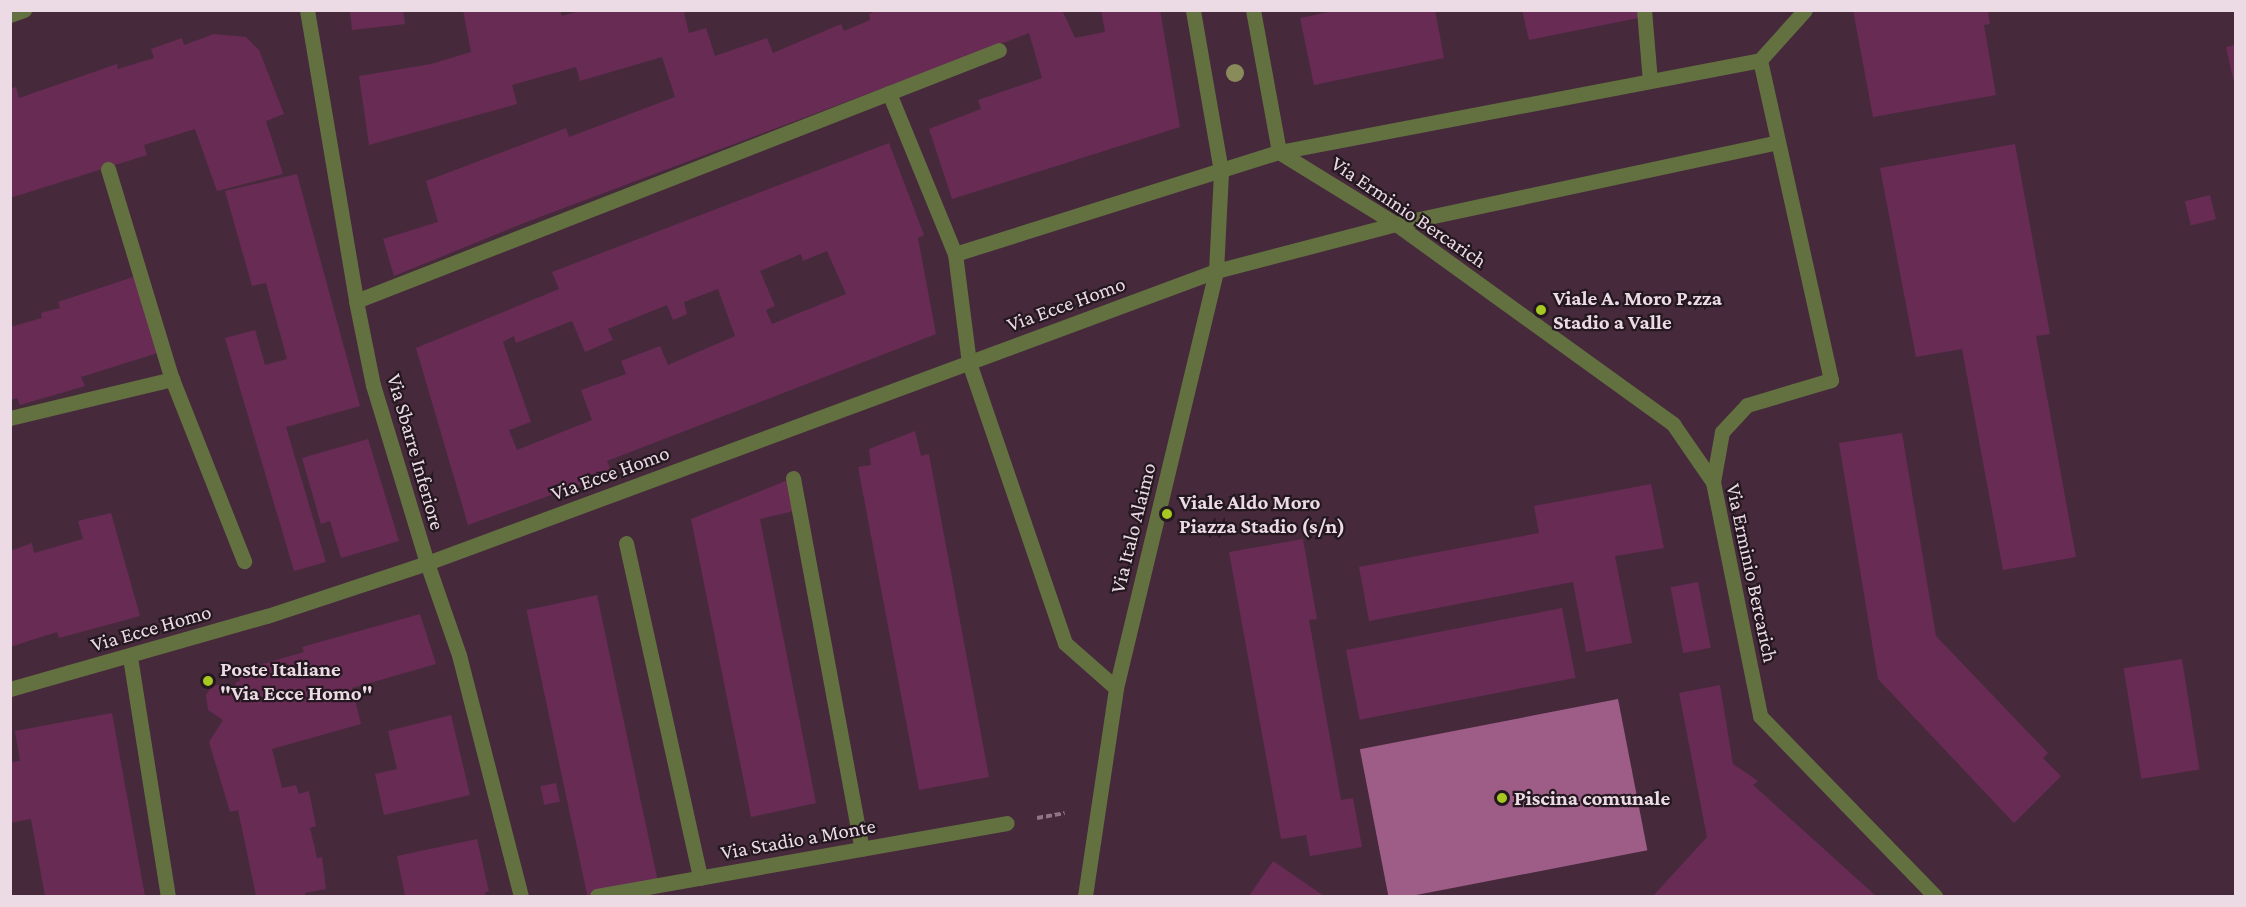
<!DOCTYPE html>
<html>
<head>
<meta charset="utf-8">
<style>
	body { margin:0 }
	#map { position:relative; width:2246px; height:907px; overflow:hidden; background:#462a3c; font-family:"Crimson Pro",serif }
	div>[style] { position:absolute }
	.water>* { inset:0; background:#9e5d87; transform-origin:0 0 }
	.building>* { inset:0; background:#682b54; transform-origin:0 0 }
	.path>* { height:4px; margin-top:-2px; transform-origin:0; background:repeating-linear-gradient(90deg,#8e7685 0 6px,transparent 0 9px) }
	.minor>* { height:15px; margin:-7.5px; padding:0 7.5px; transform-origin:7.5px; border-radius:7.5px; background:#637140 }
	.trees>* { width:18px; height:18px; margin:-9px; border-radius:50%; background:#898b5b }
	.dots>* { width:16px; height:16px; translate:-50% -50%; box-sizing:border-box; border:3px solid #241820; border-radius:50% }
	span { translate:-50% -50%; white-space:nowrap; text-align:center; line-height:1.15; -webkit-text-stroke:4.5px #241820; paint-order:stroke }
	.street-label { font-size:21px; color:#ecdae4 }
	.poi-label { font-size:21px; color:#ecdae4; font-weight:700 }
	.left { translate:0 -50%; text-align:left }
	.frame { position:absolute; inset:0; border:12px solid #ecdae4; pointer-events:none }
</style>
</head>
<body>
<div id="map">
	<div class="water">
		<div style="left:1618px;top:699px;width:154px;height:263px;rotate:79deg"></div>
	</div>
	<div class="building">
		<div style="clip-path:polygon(350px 10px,403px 10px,405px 24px,352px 30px)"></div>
		<div style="clip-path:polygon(463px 10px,560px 10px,562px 16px,583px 10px,689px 10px,684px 13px,689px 33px,706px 28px,715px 56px,767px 38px,773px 53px,841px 24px,844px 31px,870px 20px,869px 14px,878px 10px,1062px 10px,1075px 38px,1105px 32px,1101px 10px,1160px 10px,1180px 127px,952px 199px,929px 129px,981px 109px,978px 100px,1042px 78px,1029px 33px,524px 223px,394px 276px,383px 239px,438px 222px,426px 181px,566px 128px,569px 137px,675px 97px,662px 57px,580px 81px,576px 67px,512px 85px,517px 104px,369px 145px,359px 76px,431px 64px,471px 52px)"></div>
		<div style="clip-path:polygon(1338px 10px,1435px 10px,1444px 58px,1314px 85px,1300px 18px)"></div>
		<div style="clip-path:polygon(1522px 10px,1637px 10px,1638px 18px,1529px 40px)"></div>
		<div style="clip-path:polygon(1853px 10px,1988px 10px,1990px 24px,1984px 25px,1996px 95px,1873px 117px)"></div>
		<div style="clip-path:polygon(214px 34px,246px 37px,259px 50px,284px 114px,266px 121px,283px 174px,217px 191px,195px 129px,144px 145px,147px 155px,10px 198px,10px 89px,16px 87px,19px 98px,117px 64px,118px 69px,154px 58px,151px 49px,182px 38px,184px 45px)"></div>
		<div style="clip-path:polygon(2236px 45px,2236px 86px,2235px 87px,2226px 47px)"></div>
		<div style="clip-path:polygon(evenodd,889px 143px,924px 235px,918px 238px,936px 334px,607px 461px,612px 473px,468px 525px,416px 348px,559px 289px,552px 272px,889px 143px,827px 251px,846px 294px,772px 324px,766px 310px,775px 306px,760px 271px,801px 254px,803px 261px,827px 251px,889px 143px,718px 289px,735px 336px,668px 365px,660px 346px,621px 361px,626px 374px,581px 390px,592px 420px,517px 450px,509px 430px,531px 422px,503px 342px,514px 336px,516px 343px,572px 321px,585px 352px,613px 340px,608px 329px,667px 305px,673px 320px,687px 314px,684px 302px,718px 289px)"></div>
		<div style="clip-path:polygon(2015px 144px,2050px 334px,2036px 336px,2076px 557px,2003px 570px,1962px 349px,1916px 357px,1880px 168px)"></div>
		<div style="clip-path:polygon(297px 174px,360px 406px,286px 427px,326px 562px,294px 571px,225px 338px,255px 330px,265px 365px,287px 359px,266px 283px,252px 286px,225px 191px)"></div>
		<div style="left:2210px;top:195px;width:25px;height:26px;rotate:76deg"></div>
		<div style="clip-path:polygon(136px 276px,161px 352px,81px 377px,85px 386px,20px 405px,17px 398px,10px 400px,10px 327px,42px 318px,41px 313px,60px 308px,58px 302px)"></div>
		<div style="clip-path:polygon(915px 431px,921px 456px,929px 454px,989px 777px,919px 790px,858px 467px,871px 465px,869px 449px)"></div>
		<div style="clip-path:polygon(1902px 433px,1936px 636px,2048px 753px,2043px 758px,2061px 776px,2014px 823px,1878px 679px,1839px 443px)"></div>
		<div style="clip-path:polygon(368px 439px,399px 541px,341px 558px,330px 521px,321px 524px,302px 458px)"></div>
		<div style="clip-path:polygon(788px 480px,794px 511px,760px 519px,816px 803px,751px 817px,691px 519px)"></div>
		<div style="clip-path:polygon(1651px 484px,1664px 548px,1615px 556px,1632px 643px,1586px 652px,1573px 582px,1369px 621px,1359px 567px,1539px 533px,1534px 506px)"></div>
		<div style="clip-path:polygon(111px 513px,140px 616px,59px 638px,57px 632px,10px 647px,10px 551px,32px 543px,34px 553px,83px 539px,78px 521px)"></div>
		<div style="clip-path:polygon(1303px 539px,1317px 619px,1309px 620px,1341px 800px,1353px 798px,1362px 847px,1310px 856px,1306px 835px,1281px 839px,1229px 552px)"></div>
		<div style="left:1698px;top:582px;width:67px;height:28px;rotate:79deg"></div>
		<div style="left:597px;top:595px;width:292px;height:72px;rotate:78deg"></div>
		<div style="left:1562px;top:608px;width:71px;height:220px;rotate:79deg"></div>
		<div style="clip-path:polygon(420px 614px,436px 664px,352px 688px,361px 724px,272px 749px,282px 788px,296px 785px,299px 794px,309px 791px,316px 826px,310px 828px,317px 858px,322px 857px,326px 889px,305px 893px,306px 896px,256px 896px,238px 810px,230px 812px,209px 742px,223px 720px,208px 710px,206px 695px,212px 686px,217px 685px,235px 686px,236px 682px,240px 681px,238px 671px,304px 652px,302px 647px)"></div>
		<div style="left:2182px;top:659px;width:112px;height:59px;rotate:81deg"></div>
		<div style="clip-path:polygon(1720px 685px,1733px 764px,1758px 781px,1753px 785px,1876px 896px,1654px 895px,1707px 837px,1679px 693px)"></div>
		<div style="clip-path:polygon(112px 713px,145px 896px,45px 896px,31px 819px,10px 823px,10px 762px,20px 761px,15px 731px)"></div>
		<div style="clip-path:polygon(451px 715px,470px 795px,384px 815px,375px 774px,397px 769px,388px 731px)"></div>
		<div style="left:556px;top:783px;width:19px;height:16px;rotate:78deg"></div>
		<div style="clip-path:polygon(477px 839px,489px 892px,485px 892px,486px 896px,405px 896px,397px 856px)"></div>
		<div style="clip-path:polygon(1273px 861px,1324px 896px,1249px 896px)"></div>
	</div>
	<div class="path">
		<div style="left:1037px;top:818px;width:28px;rotate:-10deg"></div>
	</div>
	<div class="minor">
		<div style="left:307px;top:10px;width:295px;rotate:80.4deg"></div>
		<div style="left:356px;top:301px;width:86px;rotate:78.6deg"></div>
		<div style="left:373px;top:385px;width:186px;rotate:73.1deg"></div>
		<div style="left:427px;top:563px;width:97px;rotate:70.8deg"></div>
		<div style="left:459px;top:655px;width:249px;rotate:75.6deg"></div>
		<div style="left:1253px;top:10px;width:144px;rotate:79.6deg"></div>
		<div style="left:1644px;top:10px;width:71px;rotate:85.2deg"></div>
		<div style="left:10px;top:15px;width:15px;rotate:-20deg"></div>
		<div style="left:1760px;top:60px;width:67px;rotate:-48deg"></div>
		<div style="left:889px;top:93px;width:174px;rotate:67.7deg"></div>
		<div style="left:1279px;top:152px;width:137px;rotate:31.6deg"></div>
		<div style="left:1396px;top:224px;width:342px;rotate:35.8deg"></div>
		<div style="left:1673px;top:424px;width:70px;rotate:55.4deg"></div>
		<div style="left:1713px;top:482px;width:239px;rotate:78.6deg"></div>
		<div style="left:1760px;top:716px;width:251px;rotate:45.8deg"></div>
		<div style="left:108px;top:169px;width:220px;rotate:73.1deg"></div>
		<div style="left:172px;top:379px;width:196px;rotate:68.4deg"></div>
		<div style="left:356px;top:301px;width:690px;rotate:-21.32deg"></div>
		<div style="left:10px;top:418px;width:167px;rotate:-13.5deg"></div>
		<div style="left:793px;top:478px;width:377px;rotate:79.5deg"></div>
		<div style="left:626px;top:543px;width:343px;rotate:77.5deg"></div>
		<div style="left:130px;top:657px;width:242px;rotate:81deg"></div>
		<div style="left:1116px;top:688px;width:68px;rotate:-138.6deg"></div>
		<div style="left:1065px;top:643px;width:296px;rotate:-108.9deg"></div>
		<div style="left:969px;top:363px;width:110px;rotate:-97.3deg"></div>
		<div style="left:955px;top:254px;width:340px;rotate:-17.5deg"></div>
		<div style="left:1279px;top:152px;width:490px;rotate:-10.8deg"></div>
		<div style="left:1760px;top:60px;width:328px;rotate:77.5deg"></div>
		<div style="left:1831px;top:380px;width:88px;rotate:163.4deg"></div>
		<div style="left:1747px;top:405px;width:37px;rotate:133deg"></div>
		<div style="left:1722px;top:432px;width:51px;rotate:100.2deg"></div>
		<div style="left:10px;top:689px;width:267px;rotate:-15.9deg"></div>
		<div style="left:267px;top:616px;width:169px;rotate:-18.3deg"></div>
		<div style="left:427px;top:563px;width:841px;rotate:-20.31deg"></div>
		<div style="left:1216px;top:271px;width:186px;rotate:-14.6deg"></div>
		<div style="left:1396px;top:224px;width:390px;rotate:-12.1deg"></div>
		<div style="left:597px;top:896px;width:416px;rotate:-10.1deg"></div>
		<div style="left:1085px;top:896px;width:210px;rotate:-81.5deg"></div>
		<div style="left:1116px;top:688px;width:429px;rotate:-76.5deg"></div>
		<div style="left:1216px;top:271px;width:100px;rotate:-87.1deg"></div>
		<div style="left:1221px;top:171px;width:163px;rotate:-99.9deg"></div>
	</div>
	<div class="trees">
		<div style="left:1235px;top:73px"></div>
	</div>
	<div class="dots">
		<div style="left:1541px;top:310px;background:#a6c820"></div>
		<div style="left:1167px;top:514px;background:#a6c820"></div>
		<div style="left:208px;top:681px;background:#a6c820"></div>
		<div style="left:1502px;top:798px;background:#a6c820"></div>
	</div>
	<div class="street-label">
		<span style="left:1409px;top:212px;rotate:34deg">Via Erminio Bercarich</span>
		<span style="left:1066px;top:304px;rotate:-20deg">Via Ecce Homo</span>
		<span style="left:416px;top:452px;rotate:74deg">Via Sbarre Inferiore</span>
		<span style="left:610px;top:473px;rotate:-20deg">Via Ecce Homo</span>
		<span style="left:1133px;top:528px;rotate:-76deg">Via Italo Alaimo</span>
		<span style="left:1752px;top:573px;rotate:78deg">Via Erminio Bercarich</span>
		<span style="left:151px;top:628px;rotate:-16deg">Via Ecce Homo</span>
		<span style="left:798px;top:839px;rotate:-10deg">Via Stadio a Monte</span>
	</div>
	<div class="poi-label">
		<span class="left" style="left:1553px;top:310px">Viale A. Moro P.zza<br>Stadio a Valle</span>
		<span class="left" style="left:1179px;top:514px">Viale Aldo Moro<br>Piazza Stadio (s/n)</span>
		<span class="left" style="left:220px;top:681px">Poste Italiane<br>"Via Ecce Homo"</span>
		<span class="left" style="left:1514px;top:798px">Piscina comunale</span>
	</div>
	<div class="frame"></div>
</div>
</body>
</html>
